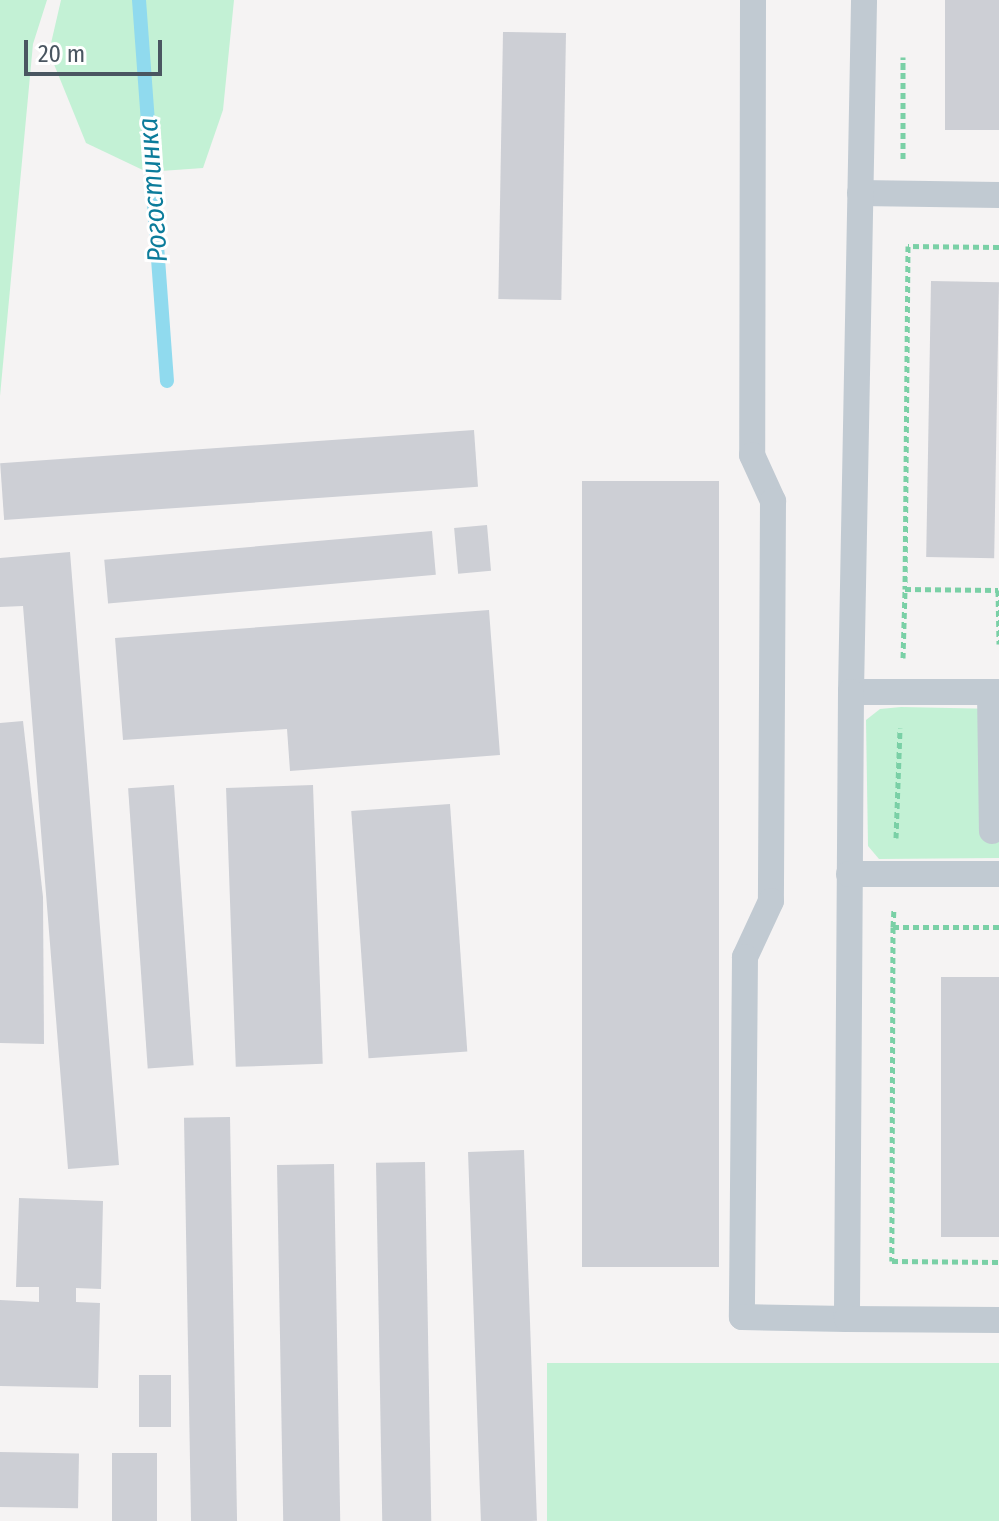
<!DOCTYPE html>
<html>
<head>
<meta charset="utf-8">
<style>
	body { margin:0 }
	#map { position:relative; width:999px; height:1521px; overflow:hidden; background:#f5f3f3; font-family:"Fira Sans Condensed",sans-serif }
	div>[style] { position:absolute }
	.green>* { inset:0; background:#c3f1d5; transform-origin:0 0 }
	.stream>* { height:14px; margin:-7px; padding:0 7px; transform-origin:7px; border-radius:7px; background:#90daee }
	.building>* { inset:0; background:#cdcfd5; transform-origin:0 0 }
	.path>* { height:5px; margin-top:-2.5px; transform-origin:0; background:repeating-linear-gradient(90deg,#7ad0a6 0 6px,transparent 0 10px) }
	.service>* { height:26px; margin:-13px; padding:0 13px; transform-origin:13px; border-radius:13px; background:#c1cad2 }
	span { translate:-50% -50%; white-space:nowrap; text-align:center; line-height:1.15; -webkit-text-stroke:6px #fff; paint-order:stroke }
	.water-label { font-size:28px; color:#0c7c9b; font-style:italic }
	.scale { position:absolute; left:24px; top:40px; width:138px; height:36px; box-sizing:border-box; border:4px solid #4a5661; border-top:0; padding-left:10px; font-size:24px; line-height:28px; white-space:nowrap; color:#4a5661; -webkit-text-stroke:6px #fff; paint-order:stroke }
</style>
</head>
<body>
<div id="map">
	<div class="green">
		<div style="clip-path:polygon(0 0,47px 0,33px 44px,0 396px)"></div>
		<div style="clip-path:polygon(61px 0,234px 0,223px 110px,203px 168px,147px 172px,86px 143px,49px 52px)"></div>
		<div style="clip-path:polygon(901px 707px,999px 709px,999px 858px,879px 859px,868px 846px,866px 720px,880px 709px)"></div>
		<div style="left:547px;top:1363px;width:452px;height:158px"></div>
	</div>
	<div class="stream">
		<div style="left:139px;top:0;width:382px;rotate:85.8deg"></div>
	</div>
	<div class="building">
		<div style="left:945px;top:0;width:54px;height:130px"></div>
		<div style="left:503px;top:32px;width:63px;height:267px;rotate:1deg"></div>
		<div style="left:931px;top:281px;width:68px;height:276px;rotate:1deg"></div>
		<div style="left:474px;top:430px;width:57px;height:475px;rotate:86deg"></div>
		<div style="left:582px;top:481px;width:137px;height:786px"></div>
		<div style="left:487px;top:525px;width:46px;height:33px;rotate:85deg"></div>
		<div style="left:432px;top:531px;width:44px;height:329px;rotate:85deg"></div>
		<div style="clip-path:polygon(70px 552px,119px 1165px,68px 1169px,23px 606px,0 607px,0 558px)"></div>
		<div style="clip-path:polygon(489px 610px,500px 755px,290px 771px,287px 729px,123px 740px,115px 638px)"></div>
		<div style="clip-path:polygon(23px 721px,43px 897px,44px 1044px,0 1043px,0 723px)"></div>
		<div style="left:174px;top:785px;width:281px;height:46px;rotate:86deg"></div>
		<div style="left:313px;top:785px;width:279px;height:87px;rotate:88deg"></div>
		<div style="left:450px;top:804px;width:248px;height:99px;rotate:86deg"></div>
		<div style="left:941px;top:977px;width:58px;height:260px"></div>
		<div style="left:230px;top:1117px;width:404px;height:46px;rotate:89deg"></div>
		<div style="left:524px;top:1150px;width:371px;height:56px;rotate:88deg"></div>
		<div style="left:425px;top:1162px;width:359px;height:49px;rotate:89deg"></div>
		<div style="left:334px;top:1164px;width:357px;height:57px;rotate:89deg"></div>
		<div style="clip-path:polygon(19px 1198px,103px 1201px,101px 1289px,76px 1288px,76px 1302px,100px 1303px,98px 1388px,0 1386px,0 1300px,39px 1302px,39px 1287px,16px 1287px)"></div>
		<div style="left:139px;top:1375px;width:32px;height:52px"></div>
		<div style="left:0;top:1452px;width:79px;height:55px;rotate:1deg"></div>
		<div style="left:112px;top:1453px;width:45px;height:68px"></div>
	</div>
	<div class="path">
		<div style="left:903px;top:159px;width:102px;rotate:-90deg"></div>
		<div style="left:999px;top:247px;width:91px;rotate:-179.4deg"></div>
		<div style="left:908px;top:246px;width:343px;rotate:90.5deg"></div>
		<div style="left:905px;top:589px;width:93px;rotate:0.6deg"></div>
		<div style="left:998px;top:590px;width:54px;rotate:88.9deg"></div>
		<div style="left:903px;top:658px;width:69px;rotate:-88.3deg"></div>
		<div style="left:896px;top:838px;width:110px;rotate:-87.9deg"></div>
		<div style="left:893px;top:927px;width:19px;rotate:-87deg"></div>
		<div style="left:999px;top:927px;width:106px;rotate:180deg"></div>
		<div style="left:893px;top:927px;width:334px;rotate:90.2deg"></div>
		<div style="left:892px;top:1261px;width:107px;rotate:0.5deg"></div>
	</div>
	<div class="service">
		<div style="left:753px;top:0;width:455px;rotate:90.1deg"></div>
		<div style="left:752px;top:455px;width:51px;rotate:65.5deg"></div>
		<div style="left:773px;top:501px;width:400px;rotate:90.3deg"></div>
		<div style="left:771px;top:901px;width:62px;rotate:114.9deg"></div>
		<div style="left:745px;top:957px;width:360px;rotate:90.5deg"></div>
		<div style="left:742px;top:1317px;width:105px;rotate:1.1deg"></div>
		<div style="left:860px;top:193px;width:139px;rotate:0.8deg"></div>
		<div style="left:851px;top:692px;width:692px;rotate:-88.92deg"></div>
		<div style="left:990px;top:692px;width:139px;rotate:89.2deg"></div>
		<div style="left:999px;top:692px;width:148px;rotate:180deg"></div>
		<div style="left:851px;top:692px;width:627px;rotate:90.37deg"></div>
		<div style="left:847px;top:1319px;width:152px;rotate:0.4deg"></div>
		<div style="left:849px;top:874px;width:150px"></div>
	</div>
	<div class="water-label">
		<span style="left:153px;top:190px;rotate:-94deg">Рогостинка</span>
	</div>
	<div class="scale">20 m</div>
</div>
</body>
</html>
